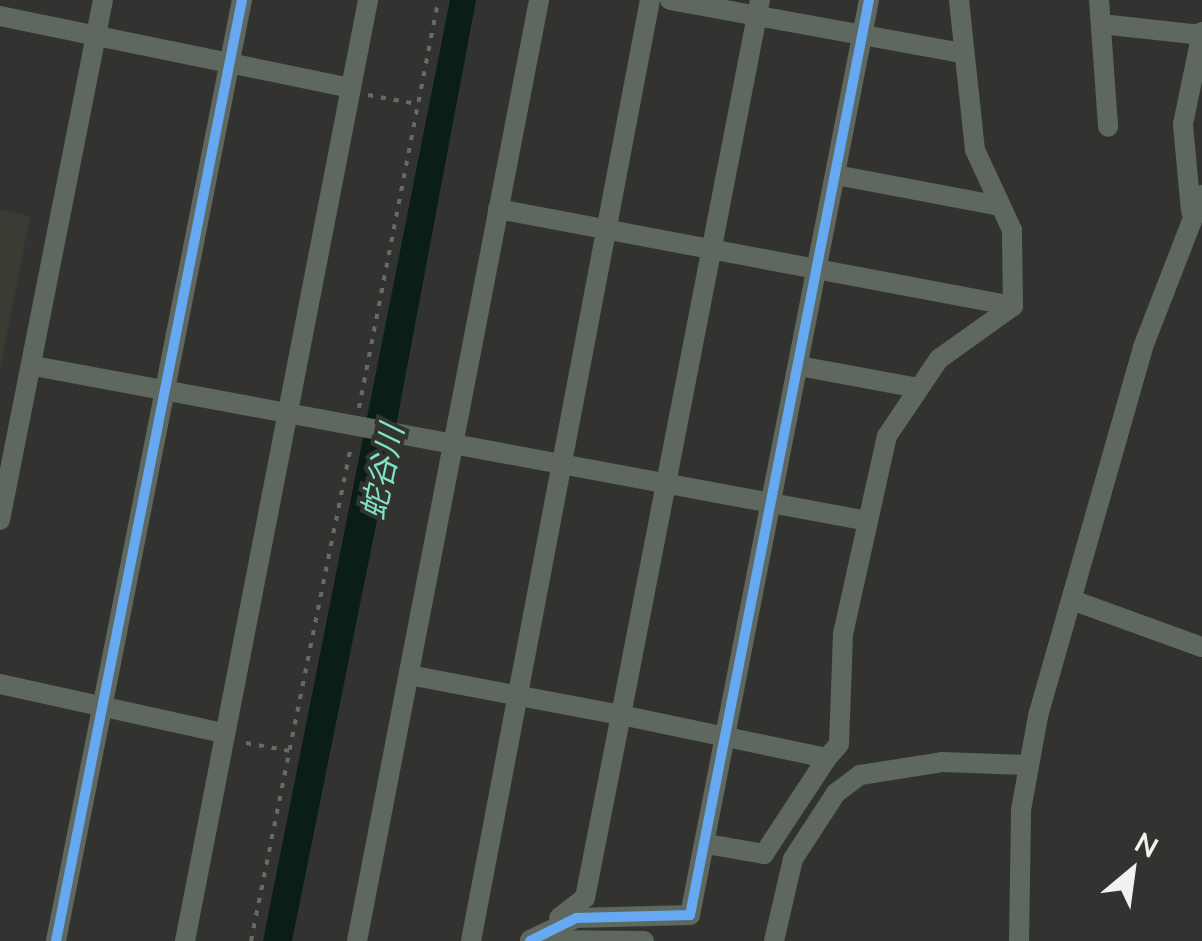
<!DOCTYPE html>
<html>
<head>
<meta charset="utf-8">
<style>
	body { margin:0 }
	#map { position:relative; width:1202px; height:941px; overflow:hidden; background:#323331; font-family:Mulish,"Noto Sans JP",sans-serif }
	div>[style] { position:absolute }
	.built>* { inset:0; background:#3a3b32 }
	.water>* { inset:0; background:#0a1d18 }
	.path>* { height:4px; margin-top:-2px; transform-origin:0; background:repeating-linear-gradient(90deg,#666c65 0 5px,transparent 0 13px) }
	.minor>* { height:20px; margin:-10px; padding:0 10px; transform-origin:10px; border-radius:10px; background:#5e685e }
	.cycleway>* { height:10px; margin:-5px; padding:0 5px; transform-origin:5px; border-radius:5px; background:#66a8f1 }
	span { translate:-50% -50%; white-space:nowrap; text-align:center; line-height:1.15; -webkit-text-stroke:8px #333430; paint-order:stroke }
	.water-label { font-size:32px; color:#7fe4c4; font-style:italic }
	.north { position:absolute; left:1082px; top:821px; width:100px; height:100px; -webkit-text-stroke:8px #333430; paint-order:stroke; rotate:29deg; font-size:28px; font-weight:700; line-height:40px; text-align:center; color:#f1f2ef }
	.north::after { content:''; display:block; margin:auto; width:35px; height:45px; background:#f1f2ef; clip-path:polygon(50% 0,100% 100%,50% 72%,0 100%) }
</style>
</head>
<body>
<div id="map">
	<div class="built">
		<div style="clip-path:polygon(0 210px,30px 216px,0 370px)"></div>
	</div>
	<div class="water">
		<div style="clip-path:polygon(450px 0,476px 0,396px 426px,292px 941px,263px 941px)"></div>
	</div>
	<div class="path">
		<div style="left:368px;top:95px;width:50px;rotate:10.4deg"></div>
		<div style="left:359px;top:408px;width:416px;rotate:-79deg"></div>
		<div style="left:246px;top:743px;width:45px;rotate:10.3deg"></div>
		<div style="left:251px;top:941px;width:505px;rotate:-78.58deg"></div>
	</div>
	<div class="minor">
		<div style="left:670px;top:0;width:296px;rotate:10.3deg"></div>
		<div style="left:1099px;top:0;width:127px;rotate:85.9deg"></div>
		<div style="left:0;top:16px;width:358px;rotate:11.6deg"></div>
		<div style="left:1101px;top:24px;width:102px;rotate:6.2deg"></div>
		<div style="left:836px;top:175px;width:167px;rotate:10.7deg"></div>
		<div style="left:498px;top:209px;width:524px;rotate:10.67deg"></div>
		<div style="left:1013px;top:306px;width:76px;rotate:-90.8deg"></div>
		<div style="left:1012px;top:230px;width:88px;rotate:-114.8deg"></div>
		<div style="left:975px;top:150px;width:151px;rotate:-96.1deg"></div>
		<div style="left:1191px;top:211px;width:87px;rotate:-95.3deg"></div>
		<div style="left:1183px;top:124px;width:94px;rotate:-78.3deg"></div>
		<div style="left:34px;top:366px;width:848px;rotate:10.53deg"></div>
		<div style="left:799px;top:366px;width:115px;rotate:10.5deg"></div>
		<div style="left:0;top:520px;width:530px;rotate:-78.8deg"></div>
		<div style="left:1072px;top:600px;width:138px;rotate:19.9deg"></div>
		<div style="left:409px;top:675px;width:216px;rotate:10.7deg"></div>
		<div style="left:621px;top:715px;width:728px;rotate:-79deg"></div>
		<div style="left:0;top:684px;width:227px;rotate:12.4deg"></div>
		<div style="left:827px;top:758px;width:18px;rotate:-49deg"></div>
		<div style="left:839px;top:744px;width:110px;rotate:-87.9deg"></div>
		<div style="left:843px;top:634px;width:203px;rotate:-77.5deg"></div>
		<div style="left:887px;top:436px;width:93px;rotate:-56deg"></div>
		<div style="left:939px;top:359px;width:91px;rotate:-35.6deg"></div>
		<div style="left:559px;top:918px;width:33px;rotate:-38deg"></div>
		<div style="left:585px;top:898px;width:187px;rotate:-78.9deg"></div>
		<div style="left:621px;top:715px;width:210px;rotate:11.8deg"></div>
		<div style="left:827px;top:758px;width:115px;rotate:123.3deg"></div>
		<div style="left:764px;top:854px;width:59px;rotate:-170.2deg"></div>
		<div style="left:530px;top:940px;width:51px;rotate:-25.6deg"></div>
		<div style="left:576px;top:918px;width:114px;rotate:-1.5deg"></div>
		<div style="left:690px;top:915px;width:932px;rotate:-78.93deg"></div>
		<div style="left:539px;top:940px;width:105px;rotate:0.5deg"></div>
		<div style="left:56px;top:941px;width:959px;rotate:-78.82deg"></div>
		<div style="left:185px;top:941px;width:959px;rotate:-78.99deg"></div>
		<div style="left:357px;top:941px;width:958px;rotate:-79.05deg"></div>
		<div style="left:471px;top:941px;width:958px;rotate:-79.23deg"></div>
		<div style="left:774px;top:941px;width:84px;rotate:-77deg"></div>
		<div style="left:793px;top:859px;width:79px;rotate:-56.9deg"></div>
		<div style="left:836px;top:793px;width:30px;rotate:-37deg"></div>
		<div style="left:860px;top:775px;width:83px;rotate:-9deg"></div>
		<div style="left:942px;top:762px;width:87px;rotate:2deg"></div>
		<div style="left:1019px;top:941px;width:131px;rotate:-89.1deg"></div>
		<div style="left:1021px;top:810px;width:96px;rotate:-79.7deg"></div>
		<div style="left:1038px;top:716px;width:384px;rotate:-74.1deg"></div>
		<div style="left:1143px;top:347px;width:163px;rotate:-68.8deg"></div>
	</div>
	<div class="cycleway">
		<div style="left:56px;top:941px;width:959px;rotate:-78.82deg"></div>
		<div style="left:530px;top:941px;width:51px;rotate:-26.6deg"></div>
		<div style="left:576px;top:918px;width:114px;rotate:-1.5deg"></div>
		<div style="left:690px;top:915px;width:932px;rotate:-78.93deg"></div>
	</div>
	<div class="water-label">
		<span style="left:382px;top:472px;rotate:-78deg">蛇谷川</span>
	</div>
	<div class="north">N</div>
</div>
</body>
</html>
